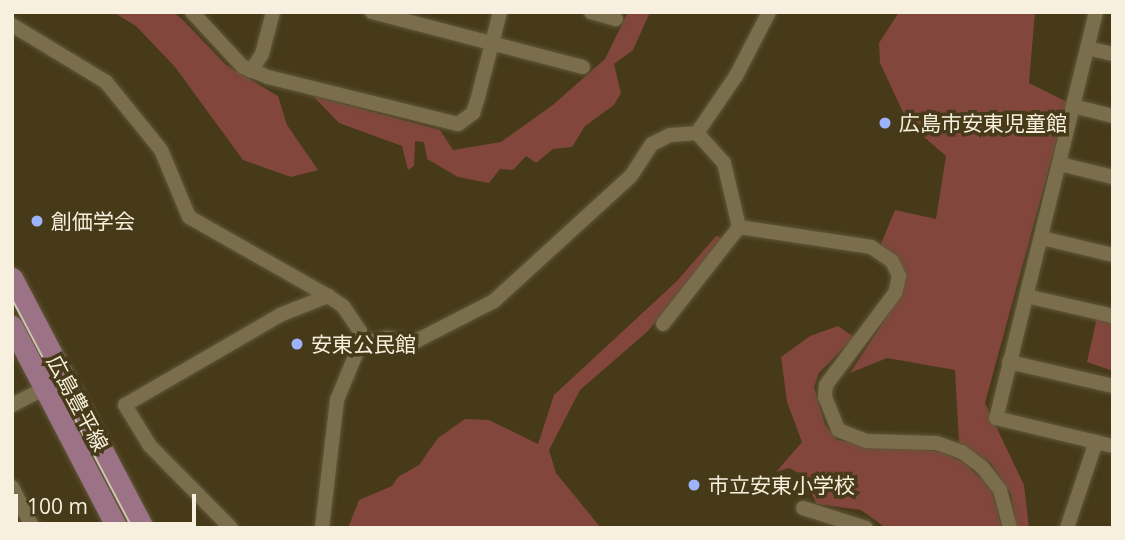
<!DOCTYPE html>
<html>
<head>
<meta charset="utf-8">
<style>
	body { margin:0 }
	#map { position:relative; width:1125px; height:540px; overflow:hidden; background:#463a19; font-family:"Open Sans","Noto Sans JP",sans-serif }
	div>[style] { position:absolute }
	.green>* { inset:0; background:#82463c }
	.roads { filter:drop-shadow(0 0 2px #61573a) drop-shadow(0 0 2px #61573a) }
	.minor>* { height:14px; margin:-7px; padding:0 7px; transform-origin:7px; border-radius:7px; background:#7b6e4c }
	.primary>* { height:21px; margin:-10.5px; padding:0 10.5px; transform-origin:10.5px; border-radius:10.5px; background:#9c7286 }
	.tram>* { height:2px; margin:-1px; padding:0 1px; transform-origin:1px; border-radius:1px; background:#cbc3ad }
	.dots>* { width:19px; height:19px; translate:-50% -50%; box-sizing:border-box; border:4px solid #463a19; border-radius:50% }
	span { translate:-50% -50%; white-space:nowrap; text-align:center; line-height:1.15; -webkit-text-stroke:7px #463a19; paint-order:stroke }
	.poi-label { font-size:21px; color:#f7f0de }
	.left { translate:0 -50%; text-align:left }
	.street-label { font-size:21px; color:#f7f0de }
	.frame { position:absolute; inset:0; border:14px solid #f7f0de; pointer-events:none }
	.scale { position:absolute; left:14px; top:494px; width:182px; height:32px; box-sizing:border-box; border:4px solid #f7f0de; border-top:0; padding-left:9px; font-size:21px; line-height:24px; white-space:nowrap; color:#f7f0de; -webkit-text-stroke:5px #463a19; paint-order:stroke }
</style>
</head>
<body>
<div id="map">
	<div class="green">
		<div style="clip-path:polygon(113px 12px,173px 12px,182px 19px,226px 65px,278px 96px,287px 125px,318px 170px,291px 177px,243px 160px,175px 67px,136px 26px)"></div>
		<div style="clip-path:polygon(628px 12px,650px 12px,633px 50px,614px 64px,621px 93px,614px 105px,585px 126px,572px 147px,553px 149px,536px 163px,526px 156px,513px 170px,500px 169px,489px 183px,458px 177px,427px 159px,424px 142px,415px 141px,414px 166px,408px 170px,402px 146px,339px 123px,313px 96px,440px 130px,453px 150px,501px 142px,554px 104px,605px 59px)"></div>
		<div style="clip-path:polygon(899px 12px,1035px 12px,1029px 83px,1067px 102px,985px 403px,1024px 485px,1029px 528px,1017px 528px,1011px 494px,991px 463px,959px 442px,955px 370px,887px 358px,850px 373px,899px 298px,881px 244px,895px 210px,936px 219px,946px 156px,908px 123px,880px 63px,879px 43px)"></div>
		<div style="clip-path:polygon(716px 236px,724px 238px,648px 331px,580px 390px,549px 450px,556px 473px,601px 528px,348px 528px,359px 500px,392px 486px,398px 477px,419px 465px,438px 438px,465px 419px,489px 420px,538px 444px,554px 395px,677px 281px)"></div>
		<div style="clip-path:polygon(1097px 317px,1113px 321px,1113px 371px,1087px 362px)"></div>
		<div style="clip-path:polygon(838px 326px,854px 337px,819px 373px,814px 387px,825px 425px,837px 440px,942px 452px,963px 462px,991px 488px,1002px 528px,886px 528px,861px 510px,817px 504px,801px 474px,789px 468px,776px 472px,802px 442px,787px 402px,781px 357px,810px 336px)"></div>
	</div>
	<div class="roads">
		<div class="minor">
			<div style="left:192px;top:12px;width:75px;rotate:47.2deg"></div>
			<div style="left:243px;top:67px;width:27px;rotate:22deg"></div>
			<div style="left:268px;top:77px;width:196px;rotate:13.9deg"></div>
			<div style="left:458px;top:124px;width:19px;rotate:-36deg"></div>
			<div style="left:473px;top:113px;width:13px;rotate:-72deg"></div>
			<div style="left:477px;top:101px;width:92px;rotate:-75.5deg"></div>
			<div style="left:372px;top:12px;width:218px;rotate:14.6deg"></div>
			<div style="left:591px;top:12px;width:26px;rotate:16deg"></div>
			<div style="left:1096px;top:12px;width:418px;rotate:103.8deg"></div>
			<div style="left:996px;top:418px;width:120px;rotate:13.5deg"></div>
			<div style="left:12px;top:25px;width:110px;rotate:31.2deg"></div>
			<div style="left:106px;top:82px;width:87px;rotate:51deg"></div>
			<div style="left:161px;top:150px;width:73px;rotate:67.3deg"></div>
			<div style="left:189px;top:217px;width:160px;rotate:29.6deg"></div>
			<div style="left:328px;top:296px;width:18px;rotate:34deg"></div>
			<div style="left:343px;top:306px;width:30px;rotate:56deg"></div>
			<div style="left:360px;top:331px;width:13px;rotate:90deg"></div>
			<div style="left:360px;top:344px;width:61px;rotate:112.3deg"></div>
			<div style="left:337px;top:400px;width:129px;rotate:96.7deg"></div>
			<div style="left:1087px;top:48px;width:27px;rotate:13deg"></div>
			<div style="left:251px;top:71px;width:20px;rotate:-57deg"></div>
			<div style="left:262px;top:54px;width:43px;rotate:-75.3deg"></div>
			<div style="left:1073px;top:106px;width:41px;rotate:14deg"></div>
			<div style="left:697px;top:133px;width:69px;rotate:-55.6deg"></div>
			<div style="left:736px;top:76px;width:72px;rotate:-62.7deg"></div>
			<div style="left:1060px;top:164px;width:55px;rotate:13.8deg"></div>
			<div style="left:739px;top:227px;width:134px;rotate:8.6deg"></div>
			<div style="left:871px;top:247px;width:25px;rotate:34deg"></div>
			<div style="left:892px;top:261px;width:17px;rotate:65deg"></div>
			<div style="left:899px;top:276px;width:17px;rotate:103deg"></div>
			<div style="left:895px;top:293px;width:115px;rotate:126.9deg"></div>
			<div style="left:826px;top:385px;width:12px;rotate:95deg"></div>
			<div style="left:825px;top:397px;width:35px;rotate:68deg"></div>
			<div style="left:838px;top:430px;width:30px;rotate:21deg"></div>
			<div style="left:866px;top:441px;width:71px;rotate:1.6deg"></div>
			<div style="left:937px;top:443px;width:27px;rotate:20deg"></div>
			<div style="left:962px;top:452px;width:26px;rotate:37deg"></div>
			<div style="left:983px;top:468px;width:28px;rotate:52deg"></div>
			<div style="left:1000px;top:490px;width:39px;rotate:75deg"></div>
			<div style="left:1042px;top:238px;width:73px;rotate:13.5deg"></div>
			<div style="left:1026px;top:296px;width:89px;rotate:12.9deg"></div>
			<div style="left:663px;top:324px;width:123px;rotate:-51.9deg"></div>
			<div style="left:739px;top:227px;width:66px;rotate:-103.2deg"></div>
			<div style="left:724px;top:163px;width:40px;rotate:-132deg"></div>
			<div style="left:360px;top:344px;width:28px;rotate:-13deg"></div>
			<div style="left:387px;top:338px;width:27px;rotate:8deg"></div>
			<div style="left:414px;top:342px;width:90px;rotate:-27.1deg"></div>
			<div style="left:494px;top:301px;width:185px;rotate:-42.4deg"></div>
			<div style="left:631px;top:176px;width:38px;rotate:-57deg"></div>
			<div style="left:652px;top:144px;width:20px;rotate:-27deg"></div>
			<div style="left:670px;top:135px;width:27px;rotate:-4deg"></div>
			<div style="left:1009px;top:362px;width:107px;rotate:13deg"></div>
			<div style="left:12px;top:405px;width:44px;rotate:-27.1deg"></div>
			<div style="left:12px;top:487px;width:46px;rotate:62.9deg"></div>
			<div style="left:803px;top:508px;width:66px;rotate:17.6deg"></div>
			<div style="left:231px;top:528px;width:115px;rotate:-134.6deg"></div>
			<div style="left:150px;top:446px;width:48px;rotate:-121.4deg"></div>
			<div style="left:125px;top:405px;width:179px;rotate:-30.1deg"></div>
			<div style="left:280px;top:315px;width:52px;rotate:-21.6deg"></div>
			<div style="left:1067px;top:528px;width:91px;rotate:-71.4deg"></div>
		</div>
		<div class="primary">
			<div style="left:12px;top:278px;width:282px;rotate:62.3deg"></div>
			<div style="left:12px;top:326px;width:228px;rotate:62.5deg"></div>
		</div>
	</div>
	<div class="tram">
		<div style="left:12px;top:299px;width:259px;rotate:62.3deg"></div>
	</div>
	<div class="dots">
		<div style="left:885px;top:123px;background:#9db4fd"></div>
		<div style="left:37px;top:221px;background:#9db4fd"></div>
		<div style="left:297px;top:344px;background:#9db4fd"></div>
		<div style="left:694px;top:485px;background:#9db4fd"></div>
	</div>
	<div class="poi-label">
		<span class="left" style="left:899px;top:123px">広島市安東児童館</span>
		<span class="left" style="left:51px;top:221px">創価学会</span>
		<span class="left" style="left:311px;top:344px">安東公民館</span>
		<span class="left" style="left:708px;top:485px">市立安東小学校</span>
	</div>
	<div class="street-label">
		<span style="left:78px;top:403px;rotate:62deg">広島豊平線</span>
	</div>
	<div class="frame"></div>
	<div class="scale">100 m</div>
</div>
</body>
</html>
